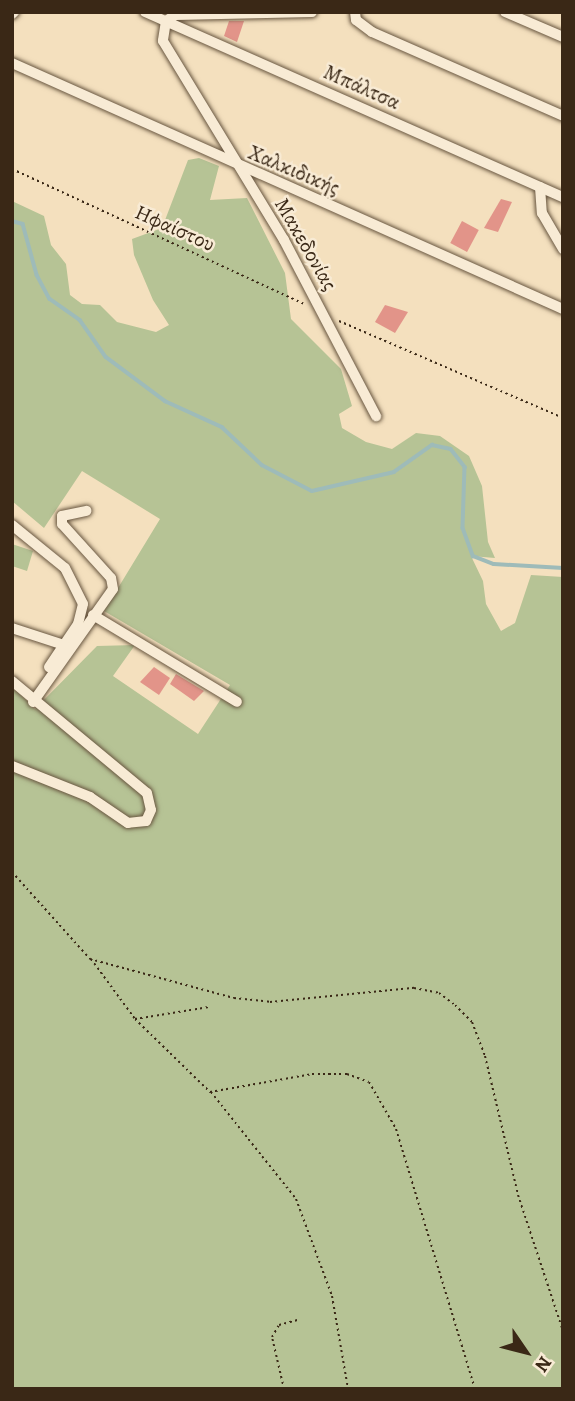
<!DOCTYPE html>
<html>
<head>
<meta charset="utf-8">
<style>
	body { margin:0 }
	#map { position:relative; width:575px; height:1401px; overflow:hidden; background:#f4e0be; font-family:Alegreya,serif }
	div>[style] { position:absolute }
	.green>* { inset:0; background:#b6c395 }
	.stream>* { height:3.5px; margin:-1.75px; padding:0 1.75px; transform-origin:1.75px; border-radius:1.75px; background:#9ebbb9 }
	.building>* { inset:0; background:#e29489; transform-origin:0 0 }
	.path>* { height:2px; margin-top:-1px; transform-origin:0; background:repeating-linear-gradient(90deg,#3a2816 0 2px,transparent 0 5.5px) }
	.roads { filter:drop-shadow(0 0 2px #685640) drop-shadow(0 0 2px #685640) }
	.minor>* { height:10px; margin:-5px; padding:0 5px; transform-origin:5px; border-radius:5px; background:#f8ebd5 }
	span { translate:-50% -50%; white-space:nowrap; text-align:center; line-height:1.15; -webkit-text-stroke:5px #f8ebd5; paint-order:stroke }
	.street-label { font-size:21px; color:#3a2816 }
	.frame { position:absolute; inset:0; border:14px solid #3a2816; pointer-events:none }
	.north { position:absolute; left:491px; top:1317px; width:70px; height:70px; -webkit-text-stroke:5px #f8ebd5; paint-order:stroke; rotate:125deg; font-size:19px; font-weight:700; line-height:28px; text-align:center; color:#3a2816 }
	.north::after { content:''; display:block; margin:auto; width:24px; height:32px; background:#3a2816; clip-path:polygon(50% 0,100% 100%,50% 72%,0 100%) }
</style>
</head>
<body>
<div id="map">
	<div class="green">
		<div style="clip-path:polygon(199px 158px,219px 166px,210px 200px,247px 198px,285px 273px,291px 319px,341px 369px,352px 406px,339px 414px,342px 428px,366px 442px,392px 449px,416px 433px,440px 436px,469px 456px,482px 486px,488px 542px,495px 558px,471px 556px,483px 581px,486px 604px,501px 631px,515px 623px,531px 575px,563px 577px,563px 1389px,12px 1389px,12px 686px,35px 709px,97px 646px,135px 645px,113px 676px,198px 734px,230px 685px,104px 611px,160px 519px,82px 471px,44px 528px,12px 501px,12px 201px,44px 216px,51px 245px,66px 264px,70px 295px,82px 304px,100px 305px,117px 322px,156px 332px,169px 325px,153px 300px,134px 255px,132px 239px,162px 228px,188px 160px)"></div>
		<div style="clip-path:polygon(12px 544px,33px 551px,27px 571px,12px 566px)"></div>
	</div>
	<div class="stream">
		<div style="left:12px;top:221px;width:11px;rotate:15deg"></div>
		<div style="left:23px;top:224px;width:53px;rotate:74.6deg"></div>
		<div style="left:37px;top:275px;width:27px;rotate:62deg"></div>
		<div style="left:50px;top:299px;width:37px;rotate:35deg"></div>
		<div style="left:80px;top:320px;width:45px;rotate:54.9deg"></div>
		<div style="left:106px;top:357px;width:74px;rotate:36.7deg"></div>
		<div style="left:165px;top:401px;width:63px;rotate:24.5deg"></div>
		<div style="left:222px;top:427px;width:55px;rotate:43.5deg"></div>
		<div style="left:262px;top:465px;width:56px;rotate:27.5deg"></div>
		<div style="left:312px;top:491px;width:84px;rotate:-13deg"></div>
		<div style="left:394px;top:472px;width:47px;rotate:-35.4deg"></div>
		<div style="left:432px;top:445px;width:19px;rotate:12deg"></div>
		<div style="left:451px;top:449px;width:23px;rotate:52deg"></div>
		<div style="left:465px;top:467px;width:61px;rotate:91.9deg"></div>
		<div style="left:463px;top:528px;width:30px;rotate:70deg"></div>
		<div style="left:473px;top:556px;width:22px;rotate:21deg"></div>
		<div style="left:494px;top:564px;width:69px;rotate:3.3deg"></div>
	</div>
	<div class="building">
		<div style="clip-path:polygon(229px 21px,244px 21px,237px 42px,224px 36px)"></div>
		<div style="clip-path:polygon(501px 199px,512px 202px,498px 232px,484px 228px)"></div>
		<div style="left:462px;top:221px;width:19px;height:25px;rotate:28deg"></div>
		<div style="clip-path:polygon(385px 305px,408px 312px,395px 333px,375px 322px)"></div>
		<div style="clip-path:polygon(154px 667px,170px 678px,159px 695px,140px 682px)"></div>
		<div style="clip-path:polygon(176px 674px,204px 691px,194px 701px,170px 684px)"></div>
	</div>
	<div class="path">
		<div style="left:12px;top:169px;width:324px;rotate:24.8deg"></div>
		<div style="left:339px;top:321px;width:244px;rotate:23.4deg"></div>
		<div style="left:12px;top:872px;width:117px;rotate:48.1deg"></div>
		<div style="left:90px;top:959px;width:149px;rotate:15.2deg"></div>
		<div style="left:234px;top:998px;width:36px;rotate:6deg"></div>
		<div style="left:270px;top:1002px;width:145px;rotate:-5.6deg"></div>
		<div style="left:414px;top:988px;width:25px;rotate:11deg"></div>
		<div style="left:439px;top:993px;width:20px;rotate:37deg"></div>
		<div style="left:455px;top:1005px;width:24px;rotate:45deg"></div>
		<div style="left:472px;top:1022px;width:36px;rotate:69deg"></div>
		<div style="left:485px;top:1056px;width:143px;rotate:76.6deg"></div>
		<div style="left:518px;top:1195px;width:143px;rotate:71.7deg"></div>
		<div style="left:91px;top:959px;width:74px;rotate:53.7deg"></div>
		<div style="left:135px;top:1019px;width:75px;rotate:-9.2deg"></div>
		<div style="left:135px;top:1019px;width:105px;rotate:44.2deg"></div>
		<div style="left:210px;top:1092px;width:104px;rotate:-10deg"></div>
		<div style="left:312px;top:1074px;width:35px"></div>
		<div style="left:347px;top:1074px;width:23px;rotate:20deg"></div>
		<div style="left:369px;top:1082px;width:54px;rotate:60.1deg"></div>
		<div style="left:396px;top:1129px;width:272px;rotate:73.1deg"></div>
		<div style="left:211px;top:1092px;width:137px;rotate:51.5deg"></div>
		<div style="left:296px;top:1199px;width:103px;rotate:69.6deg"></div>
		<div style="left:332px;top:1296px;width:94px;rotate:80.2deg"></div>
		<div style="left:284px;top:1389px;width:53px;rotate:-103deg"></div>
		<div style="left:272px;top:1337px;width:14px;rotate:-60deg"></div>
		<div style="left:279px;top:1325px;width:20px;rotate:-15deg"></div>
	</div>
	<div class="roads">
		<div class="minor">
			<div style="left:145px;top:12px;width:457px;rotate:23.9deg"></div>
			<div style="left:312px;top:12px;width:137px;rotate:178.7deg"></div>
			<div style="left:175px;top:15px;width:11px;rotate:146deg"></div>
			<div style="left:166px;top:21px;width:20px;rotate:99deg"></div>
			<div style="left:163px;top:41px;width:233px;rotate:58.7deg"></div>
			<div style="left:284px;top:240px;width:199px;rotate:62.4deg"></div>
			<div style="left:355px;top:12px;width:8px;rotate:83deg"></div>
			<div style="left:356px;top:20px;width:20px;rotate:37deg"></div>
			<div style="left:372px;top:32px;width:209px;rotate:23.7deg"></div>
			<div style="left:505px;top:12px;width:63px;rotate:23.3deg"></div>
			<div style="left:12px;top:14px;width:3px;rotate:-45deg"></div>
			<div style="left:12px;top:63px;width:603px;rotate:24.06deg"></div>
			<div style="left:540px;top:187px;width:26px;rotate:86deg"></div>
			<div style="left:542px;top:213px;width:42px;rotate:59.7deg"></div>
			<div style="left:12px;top:525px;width:68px;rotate:39.1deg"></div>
			<div style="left:65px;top:568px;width:40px;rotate:63.4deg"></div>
			<div style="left:83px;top:604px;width:21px;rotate:104deg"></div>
			<div style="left:78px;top:624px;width:25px;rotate:124deg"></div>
			<div style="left:64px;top:645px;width:55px;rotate:-161.9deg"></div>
			<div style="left:93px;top:615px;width:168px;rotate:31.1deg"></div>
			<div style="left:49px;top:667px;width:27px;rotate:-56deg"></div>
			<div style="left:12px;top:681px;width:175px;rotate:39.7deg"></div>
			<div style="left:147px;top:793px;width:17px;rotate:77deg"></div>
			<div style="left:151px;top:810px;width:12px;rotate:114deg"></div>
			<div style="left:146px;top:821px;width:18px;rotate:174deg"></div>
			<div style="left:128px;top:823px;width:46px;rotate:-145.6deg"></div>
			<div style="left:90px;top:797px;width:84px;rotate:-158.3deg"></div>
			<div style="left:33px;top:702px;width:138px;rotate:-54.7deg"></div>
			<div style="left:113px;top:589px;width:11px;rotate:-100deg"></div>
			<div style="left:111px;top:578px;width:73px;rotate:-132.2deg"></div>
			<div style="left:62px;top:524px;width:8px;rotate:-90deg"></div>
			<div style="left:62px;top:516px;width:25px;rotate:-12deg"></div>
		</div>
	</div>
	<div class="street-label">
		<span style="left:362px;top:87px;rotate:24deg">Μπάλτσα</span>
		<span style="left:294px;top:170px;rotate:23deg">Χαλκιδικής</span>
		<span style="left:175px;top:228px;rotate:24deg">Ηφαίστου</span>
		<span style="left:306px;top:244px;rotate:60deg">Μακεδονίας</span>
	</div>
	<div class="frame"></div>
	<div class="north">N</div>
</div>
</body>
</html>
